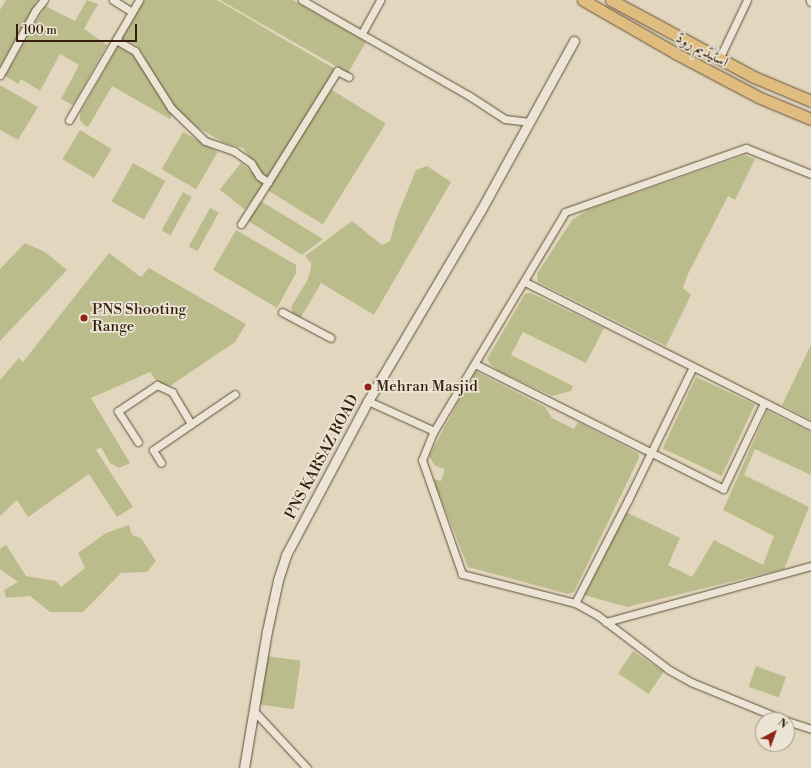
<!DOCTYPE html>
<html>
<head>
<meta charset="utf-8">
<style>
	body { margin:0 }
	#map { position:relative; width:811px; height:768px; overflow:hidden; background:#e2d7be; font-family:"Libre Bodoni",Amiri,serif }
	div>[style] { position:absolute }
	.green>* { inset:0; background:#bbbc8c; transform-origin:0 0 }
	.roads { filter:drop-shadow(0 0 1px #614d38) drop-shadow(0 0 1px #614d38) }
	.minor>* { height:7px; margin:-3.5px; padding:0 3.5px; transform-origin:3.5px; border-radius:3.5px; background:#ece5d5 }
	.tertiary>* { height:9px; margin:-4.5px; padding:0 4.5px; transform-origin:4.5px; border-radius:4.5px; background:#ece5d5 }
	.primary>* { height:11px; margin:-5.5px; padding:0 5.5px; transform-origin:5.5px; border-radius:5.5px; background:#e1bc7f }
	.dots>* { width:11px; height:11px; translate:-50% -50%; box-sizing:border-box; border:2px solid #ece5d5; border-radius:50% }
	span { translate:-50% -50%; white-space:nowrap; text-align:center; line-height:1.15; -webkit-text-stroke:3.5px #ece5d5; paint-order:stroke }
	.street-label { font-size:15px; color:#361f0c }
	.poi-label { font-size:15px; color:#361f0c }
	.left { translate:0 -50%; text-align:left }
	.north { position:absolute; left:755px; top:712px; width:40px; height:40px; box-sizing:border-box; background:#ece5d5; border:1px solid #a39685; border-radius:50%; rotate:41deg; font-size:11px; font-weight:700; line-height:16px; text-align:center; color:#361f0c }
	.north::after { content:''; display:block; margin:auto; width:14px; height:18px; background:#8f2418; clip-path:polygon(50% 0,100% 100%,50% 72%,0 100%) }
	.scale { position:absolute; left:16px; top:24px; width:121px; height:18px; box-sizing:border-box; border:2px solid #361f0c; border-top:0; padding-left:5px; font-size:12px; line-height:14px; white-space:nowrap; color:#361f0c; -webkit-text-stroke:3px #ece5d5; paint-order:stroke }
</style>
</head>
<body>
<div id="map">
	<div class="green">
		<div style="clip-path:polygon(6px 0,38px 0,0 67px,0 10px)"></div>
		<div style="clip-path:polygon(87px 0,98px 4px,84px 29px,107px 45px,73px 105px,61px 99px,79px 65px,60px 54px,40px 91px,21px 79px,18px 84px,5px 76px,45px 6px,75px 21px)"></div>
		<div style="clip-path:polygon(144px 0,217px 0,335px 69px,267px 181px,243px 148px,225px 143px,198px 128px,181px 113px,167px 99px,141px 51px,136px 45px,122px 38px)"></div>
		<div style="clip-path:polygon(220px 0,293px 0,366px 42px,348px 73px)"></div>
		<div style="clip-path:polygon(118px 46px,134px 55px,173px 113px,170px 119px,112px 86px,88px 127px,84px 125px,80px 120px,80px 113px)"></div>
		<div style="clip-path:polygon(0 85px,38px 107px,18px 140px,0 130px)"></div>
		<div style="left:329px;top:88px;width:67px;height:119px;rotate:32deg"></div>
		<div style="left:80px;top:130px;width:37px;height:34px;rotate:31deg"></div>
		<div style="left:183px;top:132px;width:40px;height:43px;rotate:30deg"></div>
		<div style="clip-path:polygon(745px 155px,755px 159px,735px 200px,728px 196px,688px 274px,683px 288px,691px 295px,666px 346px,538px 282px,537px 274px,572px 220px,587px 210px)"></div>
		<div style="left:133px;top:163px;width:37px;height:44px;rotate:29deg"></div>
		<div style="left:241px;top:163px;width:32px;height:34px;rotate:39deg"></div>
		<div style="clip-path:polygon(427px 166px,451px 182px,374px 315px,321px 283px,300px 319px,293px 315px,291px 307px,307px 281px,311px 269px,311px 263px,305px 256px,352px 221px,382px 245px,390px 241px,396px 219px,416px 170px)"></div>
		<div style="left:183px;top:192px;width:10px;height:44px;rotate:29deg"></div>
		<div style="clip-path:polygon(259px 200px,323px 239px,302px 255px,247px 220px)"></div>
		<div style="left:210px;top:208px;width:10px;height:44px;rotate:29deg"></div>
		<div style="clip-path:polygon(236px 230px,296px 265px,296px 273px,277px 308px,213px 270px)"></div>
		<div style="clip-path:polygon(25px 243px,45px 252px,67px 270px,0 341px,0 269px)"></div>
		<div style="clip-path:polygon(109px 253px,141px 277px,149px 268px,246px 324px,235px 342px,170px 386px,158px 383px,150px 372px,91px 398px,130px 463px,119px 468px,110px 463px,101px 447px,96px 450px,133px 507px,117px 517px,89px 474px,28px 517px,17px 500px,0 516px,0 380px,19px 358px,23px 362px)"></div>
		<div style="clip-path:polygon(531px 293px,604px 328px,586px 363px,523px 332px,511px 355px,573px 386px,571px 391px,552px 396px,499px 371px,491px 365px,487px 359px,525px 294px)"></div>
		<div style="clip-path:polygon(811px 345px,811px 420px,782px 405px)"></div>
		<div style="clip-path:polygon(475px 371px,545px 407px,552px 418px,574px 429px,578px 422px,638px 453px,639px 458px,574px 592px,568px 594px,468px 567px,433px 479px,441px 481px,445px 469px,435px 466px,429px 456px)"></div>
		<div style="left:696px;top:377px;width:65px;height:79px;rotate:25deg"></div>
		<div style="clip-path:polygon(767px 411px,811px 432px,811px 475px,755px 449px,744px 475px,809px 507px,784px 569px,627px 607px,584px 595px,626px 512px,680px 538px,668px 565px,692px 577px,714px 540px,763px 565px,774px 536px,723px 510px)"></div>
		<div style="clip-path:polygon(129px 525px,132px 535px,141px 538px,156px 561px,147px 572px,121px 573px,83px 612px,50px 612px,30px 596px,6px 598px,4px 590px,18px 582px,0 569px,0 549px,6px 545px,26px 576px,56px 581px,61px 587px,85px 568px,78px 553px,106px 533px)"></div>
		<div style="left:633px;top:651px;width:37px;height:27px;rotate:34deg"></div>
		<div style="left:267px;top:656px;width:34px;height:49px;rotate:8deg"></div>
		<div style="left:756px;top:666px;width:32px;height:22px;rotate:20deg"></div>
	</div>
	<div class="roads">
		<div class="minor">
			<div style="left:113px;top:0;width:22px;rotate:32deg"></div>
			<div style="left:302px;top:0;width:191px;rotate:29.8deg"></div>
			<div style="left:468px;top:95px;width:44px;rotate:33deg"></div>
			<div style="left:505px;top:119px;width:25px;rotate:7deg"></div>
			<div style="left:362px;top:33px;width:38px;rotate:-61deg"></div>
			<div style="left:116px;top:40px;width:22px;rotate:30deg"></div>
			<div style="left:135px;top:51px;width:67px;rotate:57.7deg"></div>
			<div style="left:171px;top:108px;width:47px;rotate:44.1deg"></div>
			<div style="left:205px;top:141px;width:31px;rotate:19deg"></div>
			<div style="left:234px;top:151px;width:21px;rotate:35deg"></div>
			<div style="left:251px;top:163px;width:15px;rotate:58deg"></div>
			<div style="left:259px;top:176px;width:11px;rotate:34deg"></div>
			<div style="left:268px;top:182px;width:50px;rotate:122.7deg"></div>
			<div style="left:719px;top:59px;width:65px;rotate:-64.6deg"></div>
			<div style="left:0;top:75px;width:73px;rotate:-61.3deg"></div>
			<div style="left:35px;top:11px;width:14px;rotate:-51deg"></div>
			<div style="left:69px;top:120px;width:139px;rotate:-59.7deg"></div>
			<div style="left:268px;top:182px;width:131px;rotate:-58.1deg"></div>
			<div style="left:337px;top:71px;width:13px;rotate:27deg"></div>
			<div style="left:525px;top:282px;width:320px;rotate:26.7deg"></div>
			<div style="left:282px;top:312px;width:55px;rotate:28deg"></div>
			<div style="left:475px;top:364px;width:278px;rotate:26.7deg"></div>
			<div style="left:723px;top:489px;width:95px;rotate:-64.5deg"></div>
			<div style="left:368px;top:401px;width:72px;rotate:24.4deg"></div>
			<div style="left:191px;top:424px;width:53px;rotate:-34.3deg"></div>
			<div style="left:138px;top:442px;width:37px;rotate:-123deg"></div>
			<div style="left:118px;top:411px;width:47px;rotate:-33.7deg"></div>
			<div style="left:157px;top:385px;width:17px;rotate:25deg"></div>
			<div style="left:172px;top:392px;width:37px;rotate:59deg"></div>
			<div style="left:191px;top:424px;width:46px;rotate:145.6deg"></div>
			<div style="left:153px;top:450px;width:15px;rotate:58deg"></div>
			<div style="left:575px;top:603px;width:116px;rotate:-62.8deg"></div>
			<div style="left:628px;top:500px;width:148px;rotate:-64deg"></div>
			<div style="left:606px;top:622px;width:213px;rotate:-15.3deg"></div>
			<div style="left:254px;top:711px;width:78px;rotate:47.1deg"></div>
			<div style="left:784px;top:720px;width:100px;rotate:-157.8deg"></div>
			<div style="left:691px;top:682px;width:26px;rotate:-151deg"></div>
			<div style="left:668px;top:669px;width:89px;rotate:-142.7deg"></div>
			<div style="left:597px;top:615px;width:25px;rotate:-151deg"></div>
			<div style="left:575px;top:603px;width:117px;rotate:-165.6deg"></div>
			<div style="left:462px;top:574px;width:121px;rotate:-109.3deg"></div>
			<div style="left:422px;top:460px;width:31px;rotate:-68deg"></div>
			<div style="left:434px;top:431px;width:255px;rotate:-59.1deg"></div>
			<div style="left:565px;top:212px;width:192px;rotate:-19.5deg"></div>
			<div style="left:746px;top:148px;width:70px;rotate:21.8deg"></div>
			<div style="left:787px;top:721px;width:25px;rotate:18deg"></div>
		</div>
		<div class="tertiary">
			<div style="left:811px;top:0;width:1px;rotate:90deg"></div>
			<div style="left:244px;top:768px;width:139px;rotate:-80.5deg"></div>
			<div style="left:267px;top:631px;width:52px;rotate:-77.8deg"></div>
			<div style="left:278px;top:580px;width:26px;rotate:-72deg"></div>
			<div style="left:286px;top:555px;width:174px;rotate:-62deg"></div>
			<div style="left:368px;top:401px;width:222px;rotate:-59.4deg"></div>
			<div style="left:481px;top:210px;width:193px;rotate:-61.2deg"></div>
		</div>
		<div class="primary">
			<div style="left:583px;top:0;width:106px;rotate:29.9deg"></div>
			<div style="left:675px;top:53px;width:94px;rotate:27.9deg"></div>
			<div style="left:758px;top:97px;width:57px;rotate:22.5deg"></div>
			<div style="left:611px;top:0;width:162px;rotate:28.3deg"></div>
			<div style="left:754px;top:77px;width:62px;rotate:22.8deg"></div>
		</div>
	</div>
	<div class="dots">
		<div style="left:84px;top:318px;background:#8f2418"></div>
		<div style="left:368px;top:387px;background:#8f2418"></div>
	</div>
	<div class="street-label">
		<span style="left:702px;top:50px;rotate:28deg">اسٹیڈیم روڈ</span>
		<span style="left:322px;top:457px;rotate:-62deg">PNS KARSAZ ROAD</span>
	</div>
	<div class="poi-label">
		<span class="left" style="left:92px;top:318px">PNS Shooting<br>Range</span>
		<span class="left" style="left:376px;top:387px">Mehran Masjid</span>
	</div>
	<div class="north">N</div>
	<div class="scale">100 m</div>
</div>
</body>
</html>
